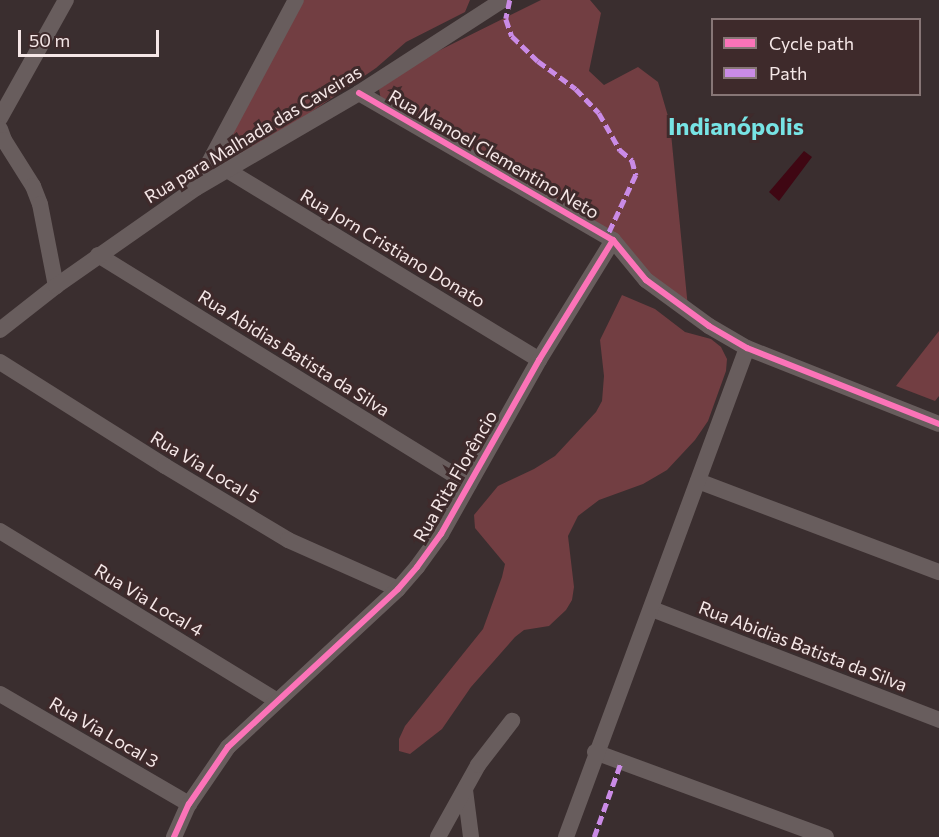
<!DOCTYPE html>
<html>
<head>
<meta charset="utf-8">
<style>
	body { margin:0 }
	#map { position:relative; width:939px; height:837px; overflow:hidden; background:#3a2e2f; font-family:Commissioner,sans-serif }
	div>[style] { position:absolute }
	.green>* { inset:0; background:#723e42 }
	.water>* { inset:0; background:#3f0713 }
	.minor>* { height:16px; margin:-8px; padding:0 8px; transform-origin:8px; border-radius:8px; background:#685d5d }
	.quiet>* { height:4.5px; margin-top:-2.25px; transform-origin:0; background:repeating-linear-gradient(90deg,#ca8be6 0 9px,transparent 0 13.5px) }
	.cycleway>* { height:6px; margin:-3px; padding:0 3px; transform-origin:3px; border-radius:3px; background:#fb73b8 }
	span { translate:-50% -50%; white-space:nowrap; text-align:center; line-height:1.15; -webkit-text-stroke:6px #3e2a2b; paint-order:stroke }
	.street-label { font-size:18px; color:#f5e7e7 }
	.district-label { font-size:24px; color:#77e3e4; font-weight:700 }
	.legend { position:absolute; left:711px; top:18px; width:210px; height:78px; box-sizing:border-box; background:#3e2a2b; border:2px solid #877676; margin:0; padding:8px 10px; list-style:none; font-size:18px; color:#f5e7e7 }
	.legend li { display:flex; align-items:center; gap:12px; height:30px }
	.legend b { width:30px; border:2px solid #877676 }
	.scale { position:absolute; left:18px; top:30px; width:141px; height:27px; box-sizing:border-box; border:3px solid #f5e7e7; border-top:0; padding-left:8px; font-size:18px; line-height:21px; white-space:nowrap; color:#f5e7e7; -webkit-text-stroke:4px #3e2a2b; paint-order:stroke }
</style>
</head>
<body>
<div id="map">
	<div class="green">
		<div style="clip-path:polygon(303px 0,470px 0,465px 12px,406px 42px,376px 68px,307px 115px,218px 169px,216px 163px)"></div>
		<div style="clip-path:polygon(541px 0,590px 0,601px 13px,589px 71px,604px 85px,638px 67px,658px 82px,670px 123px,688px 308px,654px 282px,615px 237px,381px 100px,379px 89px,430px 55px)"></div>
		<div style="clip-path:polygon(622px 295px,655px 309px,685px 332px,711px 339px,721px 347px,727px 359px,726px 371px,708px 421px,695px 440px,667px 470px,643px 484px,599px 500px,578px 516px,568px 536px,574px 587px,572px 600px,566px 610px,549px 626px,524px 630px,515px 637px,471px 687px,442px 729px,410px 754px,399px 751px,399px 739px,405px 726px,483px 629px,502px 577px,505px 564px,475px 528px,474px 515px,498px 486px,534px 469px,555px 456px,596px 412px,602px 401px,604px 376px,600px 340px)"></div>
		<div style="clip-path:polygon(939px 331px,939px 396px,935px 401px,896px 386px)"></div>
	</div>
	<div class="water">
		<div style="clip-path:polygon(804px 151px,812px 157px,779px 201px,769px 192px)"></div>
	</div>
	<div class="minor">
		<div style="left:359px;top:93px;width:293px;rotate:30.1deg"></div>
		<div style="left:613px;top:240px;width:52px;rotate:50.5deg"></div>
		<div style="left:646px;top:280px;width:78px;rotate:36.1deg"></div>
		<div style="left:709px;top:326px;width:44px;rotate:30.1deg"></div>
		<div style="left:747px;top:348px;width:206px;rotate:21.6deg"></div>
		<div style="left:0;top:118px;width:135px;rotate:-60.8deg"></div>
		<div style="left:0;top:129px;width:12px;rotate:70deg"></div>
		<div style="left:4px;top:140px;width:54px;rotate:57.8deg"></div>
		<div style="left:33px;top:186px;width:19px;rotate:69deg"></div>
		<div style="left:40px;top:204px;width:84px;rotate:79deg"></div>
		<div style="left:227px;top:170px;width:365px;rotate:31.3deg"></div>
		<div style="left:196px;top:187px;width:212px;rotate:-61.9deg"></div>
		<div style="left:98px;top:255px;width:436px;rotate:31.7deg"></div>
		<div style="left:0;top:330px;width:71px;rotate:-38.2deg"></div>
		<div style="left:56px;top:286px;width:171px;rotate:-35deg"></div>
		<div style="left:196px;top:188px;width:189px;rotate:-30.2deg"></div>
		<div style="left:359px;top:93px;width:171px;rotate:-32.9deg"></div>
		<div style="left:0;top:362px;width:195px;rotate:32.2deg"></div>
		<div style="left:165px;top:466px;width:144px;rotate:31deg"></div>
		<div style="left:288px;top:540px;width:120px;rotate:24deg"></div>
		<div style="left:698px;top:481px;width:258px;rotate:20.7deg"></div>
		<div style="left:0;top:531px;width:325px;rotate:31.5deg"></div>
		<div style="left:652px;top:609px;width:308px;rotate:21.1deg"></div>
		<div style="left:0;top:694px;width:219px;rotate:30.2deg"></div>
		<div style="left:595px;top:752px;width:246px;rotate:20.2deg"></div>
		<div style="left:465px;top:790px;width:47px;rotate:82.7deg"></div>
		<div style="left:174px;top:837px;width:36px;rotate:-66deg"></div>
		<div style="left:189px;top:804px;width:69px;rotate:-55.6deg"></div>
		<div style="left:228px;top:747px;width:232px;rotate:-42.9deg"></div>
		<div style="left:398px;top:589px;width:29px;rotate:-49deg"></div>
		<div style="left:417px;top:567px;width:41px;rotate:-54deg"></div>
		<div style="left:441px;top:534px;width:200px;rotate:-60.6deg"></div>
		<div style="left:539px;top:360px;width:141px;rotate:-58.3deg"></div>
		<div style="left:438px;top:837px;width:82px;rotate:-60.9deg"></div>
		<div style="left:478px;top:765px;width:56px;rotate:-52.3deg"></div>
		<div style="left:566px;top:837px;width:521px;rotate:-69.69deg"></div>
	</div>
	<div class="quiet">
		<div style="left:510px;top:0;width:19px;rotate:102deg"></div>
		<div style="left:506px;top:19px;width:18px;rotate:71deg"></div>
		<div style="left:512px;top:36px;width:36px;rotate:44deg"></div>
		<div style="left:538px;top:61px;width:47px;rotate:36.4deg"></div>
		<div style="left:576px;top:89px;width:33px;rotate:46deg"></div>
		<div style="left:599px;top:113px;width:43px;rotate:60.4deg"></div>
		<div style="left:620px;top:150px;width:16px;rotate:40deg"></div>
		<div style="left:632px;top:160px;width:16px;rotate:75deg"></div>
		<div style="left:636px;top:175px;width:68px;rotate:115.1deg"></div>
		<div style="left:594px;top:837px;width:80px;rotate:-70.2deg"></div>
	</div>
	<div class="cycleway">
		<div style="left:359px;top:93px;width:293px;rotate:30.1deg"></div>
		<div style="left:613px;top:240px;width:52px;rotate:50.5deg"></div>
		<div style="left:646px;top:280px;width:78px;rotate:36.1deg"></div>
		<div style="left:709px;top:326px;width:44px;rotate:30.1deg"></div>
		<div style="left:747px;top:348px;width:206px;rotate:21.6deg"></div>
		<div style="left:174px;top:837px;width:36px;rotate:-66deg"></div>
		<div style="left:189px;top:804px;width:69px;rotate:-55.6deg"></div>
		<div style="left:228px;top:747px;width:232px;rotate:-42.9deg"></div>
		<div style="left:398px;top:589px;width:29px;rotate:-49deg"></div>
		<div style="left:417px;top:567px;width:41px;rotate:-54deg"></div>
		<div style="left:441px;top:534px;width:200px;rotate:-60.6deg"></div>
		<div style="left:539px;top:360px;width:141px;rotate:-58.3deg"></div>
	</div>
	<div class="street-label">
		<span style="left:253px;top:134px;rotate:-31deg">Rua para Malhada das Caveiras</span>
		<span style="left:494px;top:154px;rotate:30deg">Rua Manoel Clementino Neto</span>
		<span style="left:393px;top:248px;rotate:31deg">Rua Jorn Cristiano Donato</span>
		<span style="left:294px;top:353px;rotate:32deg">Rua Abidias Batista da Silva</span>
		<span style="left:205px;top:467px;rotate:31deg">Rua Via Local 5</span>
		<span style="left:455px;top:476px;rotate:-60deg">Rua Rita Florêncio</span>
		<span style="left:149px;top:600px;rotate:31deg">Rua Via Local 4</span>
		<span style="left:803px;top:646px;rotate:21deg">Rua Abidias Batista da Silva</span>
		<span style="left:104px;top:732px;rotate:30deg">Rua Via Local 3</span>
	</div>
	<div class="district-label">
		<span style="left:736px;top:126px">Indianópolis</span>
	</div>
	<ul class="legend">
	<li><b style="height:8px;background:#fb73b8"></b>Cycle path</li>
	<li><b style="height:8px;background:#ca8be6"></b>Path</li>
	</ul>
	<div class="scale">50 m</div>
</div>
</body>
</html>
